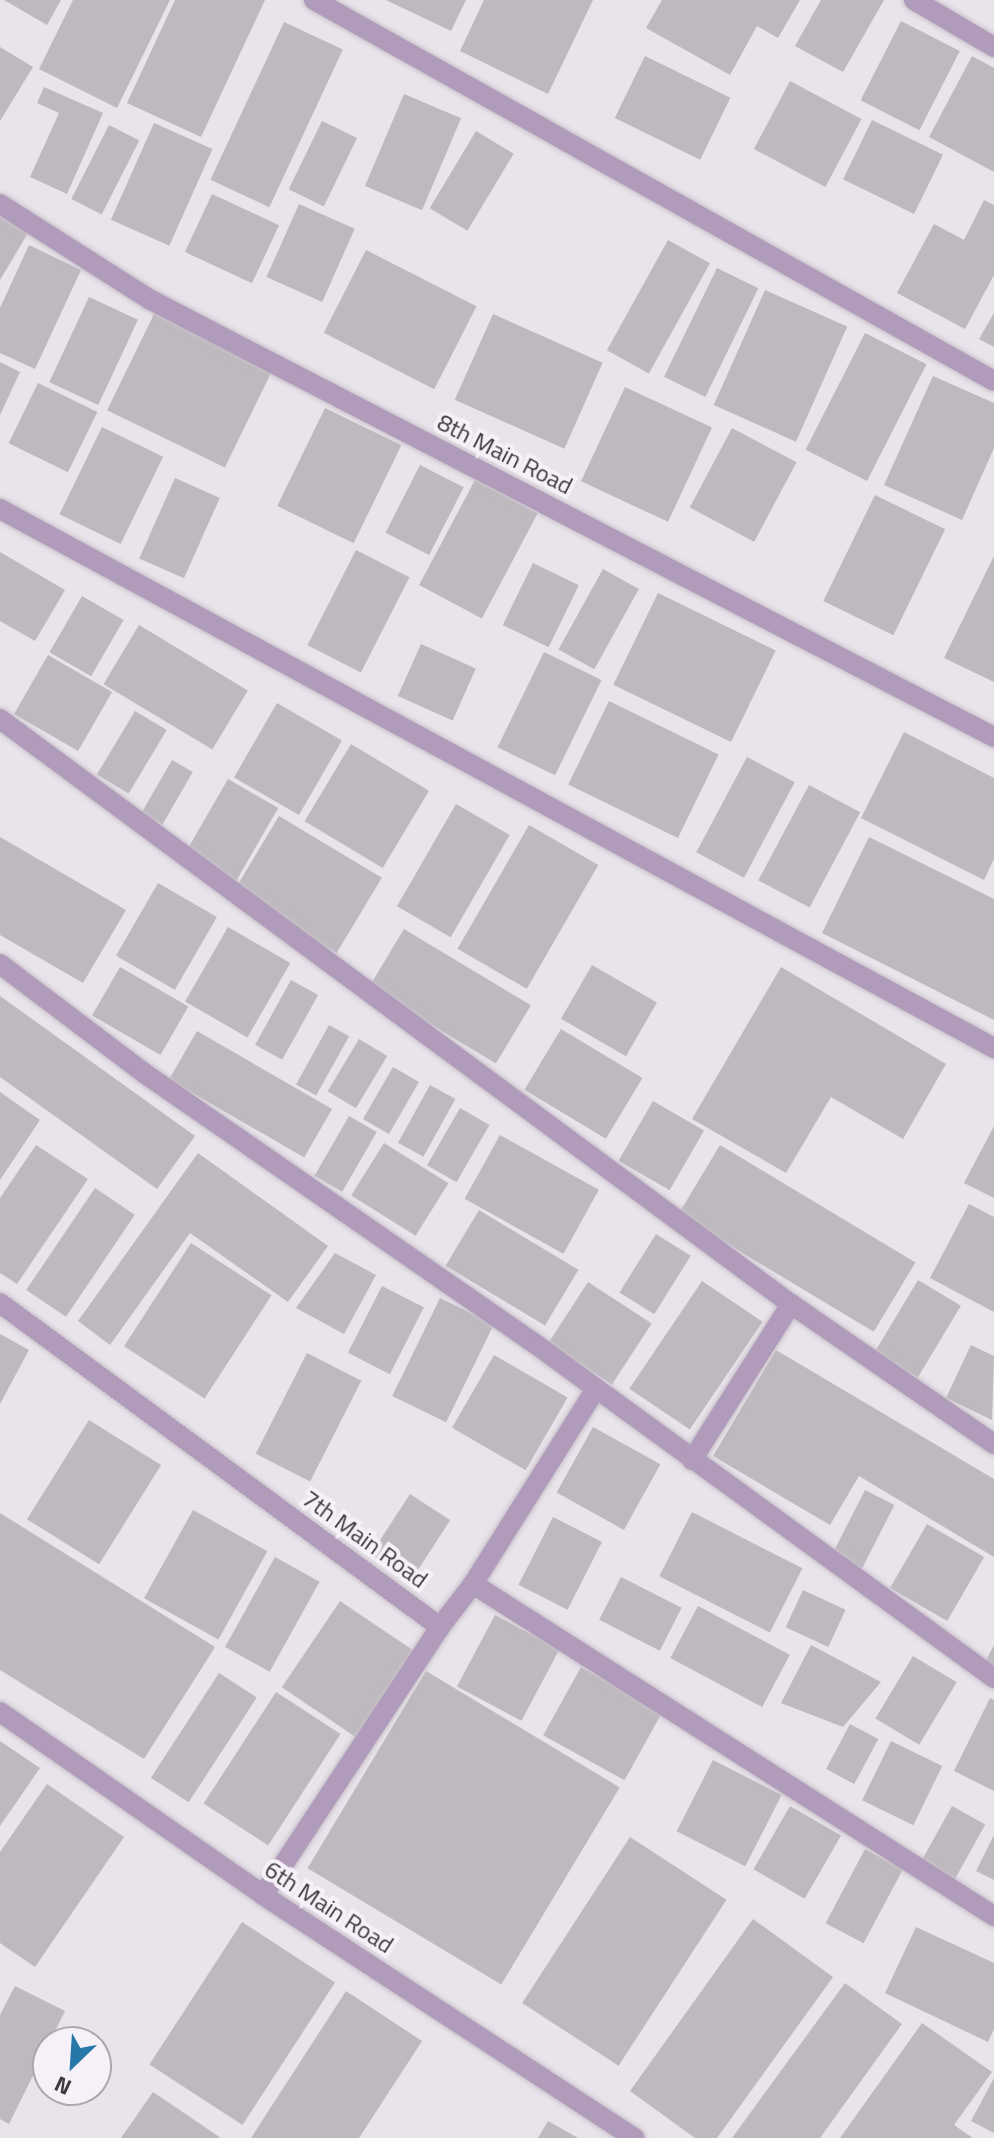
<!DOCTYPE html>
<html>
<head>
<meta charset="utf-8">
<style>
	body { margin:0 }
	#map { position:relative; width:994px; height:2138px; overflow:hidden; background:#e9e3eb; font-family:"Titillium Web",sans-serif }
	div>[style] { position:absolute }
	.building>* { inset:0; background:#beb8bf; transform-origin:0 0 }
	.roads { filter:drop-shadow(0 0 2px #c6c1c8) drop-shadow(0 0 2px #c6c1c8) }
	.minor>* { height:20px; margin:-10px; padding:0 10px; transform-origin:10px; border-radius:10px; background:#b19bbb }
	span { translate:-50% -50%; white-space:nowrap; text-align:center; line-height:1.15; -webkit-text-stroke:8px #f6f1f8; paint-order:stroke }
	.street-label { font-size:24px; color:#3c3a3d }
	.north { position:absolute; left:32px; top:2026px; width:80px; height:80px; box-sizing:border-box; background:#f6f1f8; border:2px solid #aca8ad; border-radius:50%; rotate:205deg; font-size:22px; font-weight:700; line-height:32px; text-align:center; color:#3c3a3d }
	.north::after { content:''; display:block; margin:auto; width:28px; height:36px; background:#2777a9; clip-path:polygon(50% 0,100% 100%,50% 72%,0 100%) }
</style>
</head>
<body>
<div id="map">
	<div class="building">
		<div style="clip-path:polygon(4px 0,61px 0,47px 25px)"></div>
		<div style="clip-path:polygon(73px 0,170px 0,117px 108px,39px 69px)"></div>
		<div style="clip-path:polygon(175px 0,265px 0,201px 137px,127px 103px)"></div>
		<div style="clip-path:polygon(386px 0,466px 0,451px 31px)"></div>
		<div style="clip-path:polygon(484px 0,593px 0,548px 94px,460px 51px)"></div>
		<div style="clip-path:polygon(662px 0,800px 0,778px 38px,757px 26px,730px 75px,646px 28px)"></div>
		<div style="clip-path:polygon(821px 0,884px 0,843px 72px,795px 46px)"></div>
		<div style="left:901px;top:21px;width:66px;height:89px;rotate:27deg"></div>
		<div style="left:284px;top:22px;width:65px;height:174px;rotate:25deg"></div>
		<div style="clip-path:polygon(0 47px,33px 67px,0 121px)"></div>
		<div style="left:645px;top:56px;width:95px;height:69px;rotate:26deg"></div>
		<div style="clip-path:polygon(972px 56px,994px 68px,994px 172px,929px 137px)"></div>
		<div style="left:790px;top:81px;width:81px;height:77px;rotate:28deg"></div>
		<div style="clip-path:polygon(44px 87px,103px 113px,67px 194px,30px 177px,59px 113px,37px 103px)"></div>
		<div style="left:404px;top:94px;width:62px;height:100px;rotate:23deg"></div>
		<div style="left:872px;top:120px;width:79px;height:66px;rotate:26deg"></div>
		<div style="left:322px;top:121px;width:39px;height:76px;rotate:26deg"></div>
		<div style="left:154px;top:123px;width:64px;height:106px;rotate:24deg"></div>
		<div style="left:109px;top:125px;width:34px;height:83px;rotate:27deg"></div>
		<div style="left:476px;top:131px;width:44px;height:90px;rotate:31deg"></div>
		<div style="left:212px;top:194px;width:74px;height:64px;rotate:25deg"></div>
		<div style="clip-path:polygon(984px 200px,994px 205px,994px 275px,965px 329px,897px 293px,934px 224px,964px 240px)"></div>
		<div style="left:299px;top:204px;width:61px;height:80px;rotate:24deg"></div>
		<div style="clip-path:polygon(0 217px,28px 233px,0 280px)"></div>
		<div style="left:668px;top:240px;width:48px;height:126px;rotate:29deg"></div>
		<div style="clip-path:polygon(29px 245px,81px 270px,35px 369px,0 353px,0 308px)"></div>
		<div style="left:366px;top:250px;width:124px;height:93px;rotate:27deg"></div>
		<div style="left:717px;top:268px;width:46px;height:121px;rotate:26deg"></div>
		<div style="left:765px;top:290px;width:90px;height:126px;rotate:24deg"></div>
		<div style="left:89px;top:297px;width:54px;height:94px;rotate:25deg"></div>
		<div style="clip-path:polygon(994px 313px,994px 347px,979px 339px)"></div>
		<div style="left:154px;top:314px;width:131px;height:107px;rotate:26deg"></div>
		<div style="left:493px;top:314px;width:120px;height:94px;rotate:24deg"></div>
		<div style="left:865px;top:333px;width:69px;height:131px;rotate:27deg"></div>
		<div style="clip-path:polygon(0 362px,20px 372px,0 415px)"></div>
		<div style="clip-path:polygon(933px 376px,994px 403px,994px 448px,962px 520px,884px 485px)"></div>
		<div style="left:38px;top:383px;width:66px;height:67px;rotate:26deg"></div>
		<div style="left:625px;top:387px;width:96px;height:104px;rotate:25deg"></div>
		<div style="left:325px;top:408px;width:85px;height:109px;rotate:26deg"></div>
		<div style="left:102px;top:427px;width:68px;height:97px;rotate:26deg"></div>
		<div style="left:732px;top:428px;width:73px;height:90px;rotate:28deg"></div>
		<div style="left:420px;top:465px;width:49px;height:76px;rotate:27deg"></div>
		<div style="left:175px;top:478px;width:49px;height:88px;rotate:24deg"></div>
		<div style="left:475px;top:480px;width:71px;height:119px;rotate:28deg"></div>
		<div style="left:875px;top:495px;width:78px;height:118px;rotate:26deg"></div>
		<div style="left:356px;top:550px;width:60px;height:107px;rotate:27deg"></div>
		<div style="clip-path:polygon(0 552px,65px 590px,35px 641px,0 621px)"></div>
		<div style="clip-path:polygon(994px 556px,994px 682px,944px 658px)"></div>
		<div style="left:533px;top:563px;width:51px;height:69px;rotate:26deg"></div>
		<div style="left:603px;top:569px;width:41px;height:92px;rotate:29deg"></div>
		<div style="left:658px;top:593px;width:131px;height:102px;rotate:26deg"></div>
		<div style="left:82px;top:596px;width:48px;height:65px;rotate:30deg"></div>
		<div style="left:139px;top:625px;width:127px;height:69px;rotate:31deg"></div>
		<div style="left:421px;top:644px;width:60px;height:57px;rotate:24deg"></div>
		<div style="left:544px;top:652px;width:64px;height:106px;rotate:26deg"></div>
		<div style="left:48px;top:655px;width:74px;height:68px;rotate:30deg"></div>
		<div style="left:609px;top:701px;width:122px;height:93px;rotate:26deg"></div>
		<div style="left:277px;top:703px;width:75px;height:86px;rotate:30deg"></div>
		<div style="left:135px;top:711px;width:37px;height:74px;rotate:31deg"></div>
		<div style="clip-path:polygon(904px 732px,994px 778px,994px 859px,984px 880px,861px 818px)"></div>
		<div style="left:351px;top:744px;width:91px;height:90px;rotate:31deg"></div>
		<div style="left:747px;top:757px;width:54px;height:108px;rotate:28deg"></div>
		<div style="left:172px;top:760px;width:24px;height:61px;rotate:30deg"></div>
		<div style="left:228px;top:779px;width:58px;height:88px;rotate:30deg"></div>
		<div style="left:809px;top:785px;width:58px;height:108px;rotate:28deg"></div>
		<div style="left:456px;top:804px;width:62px;height:118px;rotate:30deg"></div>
		<div style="left:279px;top:816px;width:120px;height:88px;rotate:31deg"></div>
		<div style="left:529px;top:825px;width:80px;height:143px;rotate:30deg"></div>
		<div style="clip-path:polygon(0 837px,126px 910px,83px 983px,0 935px)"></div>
		<div style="clip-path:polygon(869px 837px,994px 899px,994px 1020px,822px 933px)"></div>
		<div style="left:158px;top:883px;width:68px;height:84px;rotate:30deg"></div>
		<div style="left:228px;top:927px;width:72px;height:86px;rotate:30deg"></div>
		<div style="left:404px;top:929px;width:148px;height:68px;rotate:31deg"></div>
		<div style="left:592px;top:965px;width:75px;height:62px;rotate:30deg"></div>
		<div style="left:120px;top:967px;width:79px;height:56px;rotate:30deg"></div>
		<div style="clip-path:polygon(781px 967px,946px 1064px,903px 1139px,831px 1097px,786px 1173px,692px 1119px)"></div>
		<div style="left:291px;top:980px;width:31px;height:74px;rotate:29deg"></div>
		<div style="clip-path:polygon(0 996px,195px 1136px,157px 1189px,0 1077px)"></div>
		<div style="left:329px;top:1025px;width:23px;height:68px;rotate:29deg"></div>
		<div style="left:561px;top:1029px;width:95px;height:71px;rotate:31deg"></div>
		<div style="left:197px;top:1031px;width:156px;height:56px;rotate:30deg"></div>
		<div style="left:359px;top:1039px;width:33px;height:61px;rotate:31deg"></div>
		<div style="left:393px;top:1067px;width:30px;height:60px;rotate:30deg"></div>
		<div style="left:430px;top:1085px;width:29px;height:66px;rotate:29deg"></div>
		<div style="clip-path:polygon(0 1092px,40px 1120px,0 1180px)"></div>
		<div style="left:653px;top:1101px;width:59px;height:69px;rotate:30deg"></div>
		<div style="left:460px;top:1108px;width:34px;height:66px;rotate:30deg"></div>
		<div style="left:349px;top:1116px;width:32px;height:69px;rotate:30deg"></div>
		<div style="clip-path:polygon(994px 1126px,994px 1198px,964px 1183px)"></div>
		<div style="left:500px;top:1135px;width:113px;height:73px;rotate:29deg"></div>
		<div style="left:384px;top:1143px;width:76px;height:62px;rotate:32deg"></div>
		<div style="clip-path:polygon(36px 1145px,88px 1179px,17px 1284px,0 1273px,0 1198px)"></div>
		<div style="left:720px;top:1145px;width:228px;height:81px;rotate:31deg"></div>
		<div style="clip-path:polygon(198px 1153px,328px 1246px,288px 1302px,190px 1233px,110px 1345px,78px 1321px)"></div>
		<div style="left:95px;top:1188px;width:48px;height:123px;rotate:34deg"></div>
		<div style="clip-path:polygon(969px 1204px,994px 1217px,994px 1312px,930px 1278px)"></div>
		<div style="left:479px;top:1210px;width:116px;height:65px;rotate:31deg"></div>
		<div style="left:656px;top:1234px;width:41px;height:69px;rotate:32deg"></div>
		<div style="left:191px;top:1243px;width:96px;height:123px;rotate:33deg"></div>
		<div style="clip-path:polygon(335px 1253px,376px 1275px,344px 1334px,296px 1308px)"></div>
		<div style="left:918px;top:1280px;width:50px;height:84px;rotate:31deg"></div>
		<div style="left:702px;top:1281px;width:73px;height:130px;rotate:34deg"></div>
		<div style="left:588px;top:1282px;width:76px;height:73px;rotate:33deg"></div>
		<div style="left:382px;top:1286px;width:47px;height:75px;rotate:27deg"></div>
		<div style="left:440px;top:1298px;width:60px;height:109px;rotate:26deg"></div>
		<div style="clip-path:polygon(0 1334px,29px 1350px,0 1404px)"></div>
		<div style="clip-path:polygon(971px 1345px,994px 1356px,992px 1420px,946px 1398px)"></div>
		<div style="clip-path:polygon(776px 1350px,994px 1479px,994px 1557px,859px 1476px,830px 1525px,713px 1456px)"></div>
		<div style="left:307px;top:1353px;width:61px;height:113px;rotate:27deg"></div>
		<div style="left:494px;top:1355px;width:85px;height:84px;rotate:30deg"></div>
		<div style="left:89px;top:1420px;width:85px;height:117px;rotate:32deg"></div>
		<div style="left:593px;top:1427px;width:77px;height:75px;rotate:29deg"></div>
		<div style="left:865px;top:1490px;width:33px;height:73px;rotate:27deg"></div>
		<div style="left:410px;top:1494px;width:48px;height:72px;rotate:33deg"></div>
		<div style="left:193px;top:1510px;width:85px;height:101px;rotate:29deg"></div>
		<div style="left:692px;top:1512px;width:124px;height:72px;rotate:27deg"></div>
		<div style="clip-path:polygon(0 1513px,215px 1647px,144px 1759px,0 1670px)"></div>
		<div style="left:553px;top:1517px;width:55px;height:76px;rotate:27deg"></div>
		<div style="left:927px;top:1524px;width:66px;height:74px;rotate:30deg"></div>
		<div style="left:275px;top:1557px;width:51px;height:103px;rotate:29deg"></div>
		<div style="left:621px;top:1577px;width:68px;height:48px;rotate:27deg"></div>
		<div style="left:803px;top:1590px;width:47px;height:41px;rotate:25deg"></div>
		<div style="left:340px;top:1601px;width:93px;height:104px;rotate:34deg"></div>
		<div style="left:698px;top:1606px;width:104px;height:59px;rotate:28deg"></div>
		<div style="left:495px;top:1615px;width:73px;height:81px;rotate:28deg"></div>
		<div style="clip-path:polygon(811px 1645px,881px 1682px,843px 1727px,781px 1703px)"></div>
		<div style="clip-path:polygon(994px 1645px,994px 1672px,983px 1666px)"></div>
		<div style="left:913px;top:1656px;width:51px;height:73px;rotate:31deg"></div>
		<div style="left:581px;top:1667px;width:93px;height:78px;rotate:29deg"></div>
		<div style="left:426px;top:1671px;width:226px;height:230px;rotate:31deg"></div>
		<div style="left:219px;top:1673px;width:45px;height:125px;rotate:33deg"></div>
		<div style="left:276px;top:1692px;width:77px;height:133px;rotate:33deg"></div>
		<div style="clip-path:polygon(990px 1698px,994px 1700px,994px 1791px,954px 1771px)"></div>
		<div style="left:850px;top:1724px;width:32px;height:51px;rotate:28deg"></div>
		<div style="clip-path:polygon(0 1741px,40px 1768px,0 1826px)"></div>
		<div style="left:891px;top:1741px;width:57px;height:66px;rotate:26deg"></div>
		<div style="left:713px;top:1760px;width:77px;height:80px;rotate:27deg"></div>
		<div style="clip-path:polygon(47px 1784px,124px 1837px,35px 1967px,0 1943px,0 1852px)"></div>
		<div style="left:790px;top:1806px;width:59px;height:73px;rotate:30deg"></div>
		<div style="left:952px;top:1806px;width:38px;height:67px;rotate:29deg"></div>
		<div style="clip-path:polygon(994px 1835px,994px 1880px,976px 1871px)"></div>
		<div style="left:630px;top:1837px;width:115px;height:198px;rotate:33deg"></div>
		<div style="left:865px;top:1849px;width:43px;height:84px;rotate:28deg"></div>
		<div style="clip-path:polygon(753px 1919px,833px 1977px,717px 2138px,695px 2138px,630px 2091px)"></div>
		<div style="left:242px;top:1922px;width:111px;height:170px;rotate:33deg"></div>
		<div style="clip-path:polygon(916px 1927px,994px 1963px,994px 2029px,988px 2042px,885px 1993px)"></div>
		<div style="clip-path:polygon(845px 1983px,902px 2024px,820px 2138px,732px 2138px)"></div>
		<div style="clip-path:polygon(15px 1986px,65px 2011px,9px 2124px,0 2119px,0 2015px)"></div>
		<div style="clip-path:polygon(346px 1991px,422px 2041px,359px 2138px,251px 2138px)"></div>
		<div style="clip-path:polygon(922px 2023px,992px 2072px,954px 2125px,973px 2138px,840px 2138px)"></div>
		<div style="clip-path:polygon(994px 2078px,994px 2133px,971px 2121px)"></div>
		<div style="clip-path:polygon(153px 2092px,221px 2138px,121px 2138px)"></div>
		<div style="clip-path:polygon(548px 2121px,578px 2138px,538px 2138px)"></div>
	</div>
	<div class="roads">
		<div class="minor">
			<div style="left:314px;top:0;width:779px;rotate:29.26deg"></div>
			<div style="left:914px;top:0;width:93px;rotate:30.4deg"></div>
			<div style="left:0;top:204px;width:177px;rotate:32.5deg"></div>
			<div style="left:149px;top:299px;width:952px;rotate:27.4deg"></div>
			<div style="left:0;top:509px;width:1131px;rotate:28.47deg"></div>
			<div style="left:0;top:719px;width:984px;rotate:36.49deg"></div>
			<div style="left:0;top:964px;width:181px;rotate:37.1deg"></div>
			<div style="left:144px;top:1073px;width:479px;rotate:34.7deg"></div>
			<div style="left:538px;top:1346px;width:564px;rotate:36.06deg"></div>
			<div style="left:0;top:1303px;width:546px;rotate:36.37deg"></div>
			<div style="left:440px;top:1627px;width:321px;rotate:123.4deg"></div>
			<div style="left:692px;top:1460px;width:185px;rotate:-57.6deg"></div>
			<div style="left:791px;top:1304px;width:247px;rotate:34.6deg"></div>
			<div style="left:473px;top:1584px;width:618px;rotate:32.51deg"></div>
			<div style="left:440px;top:1627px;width:54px;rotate:-52.5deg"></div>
			<div style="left:473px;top:1584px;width:231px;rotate:-57.8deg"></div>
			<div style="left:0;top:1712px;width:320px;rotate:34.8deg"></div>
			<div style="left:263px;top:1895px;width:444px;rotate:33.2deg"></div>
		</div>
	</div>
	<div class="street-label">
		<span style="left:505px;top:454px;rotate:27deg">8th Main Road</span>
		<span style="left:365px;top:1539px;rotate:36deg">7th Main Road</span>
		<span style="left:329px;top:1907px;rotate:33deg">6th Main Road</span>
	</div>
	<div class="north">N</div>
</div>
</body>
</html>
